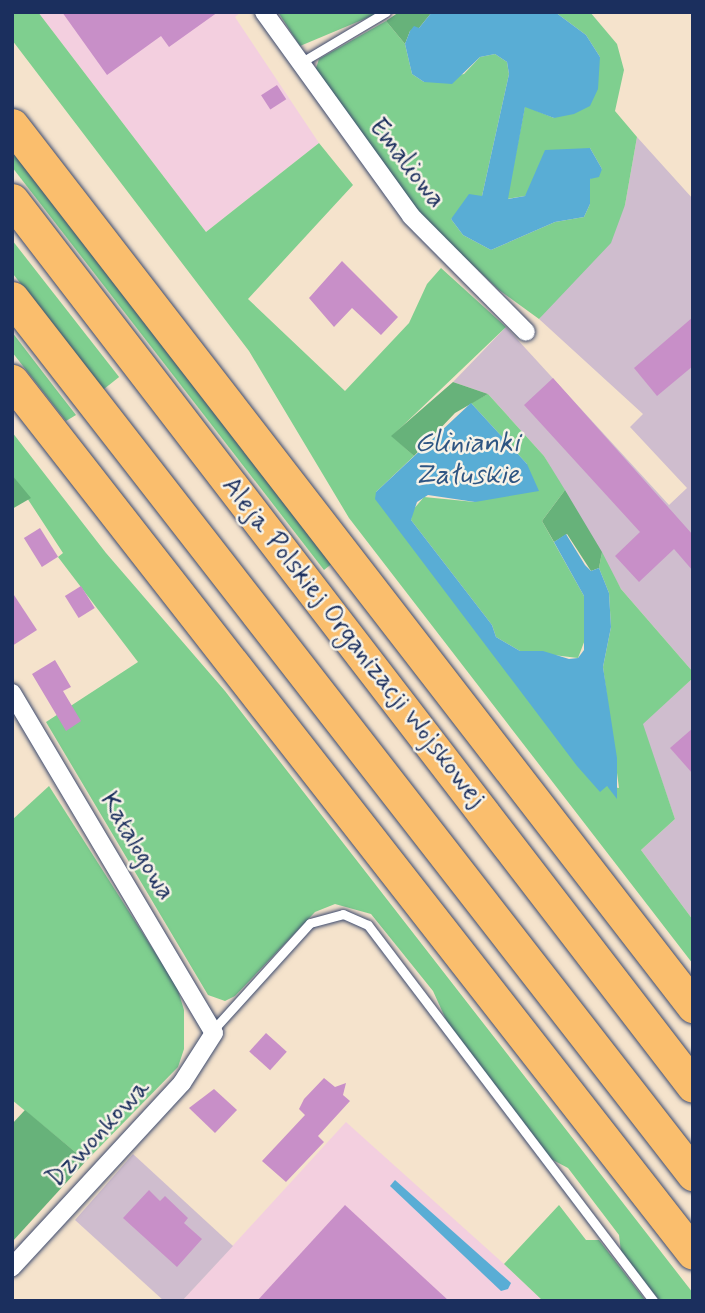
<!DOCTYPE html>
<html>
<head>
<meta charset="utf-8">
<style>
	body { margin:0 }
	#map { position:relative; width:705px; height:1313px; overflow:hidden; background:#f5e3cc; font-family:Mynerve,sans-serif }
	div>[style] { position:absolute }
	.built>* { inset:0; background:#f3cfdf }
	.industrial>* { inset:0; background:#cfbdce }
	.green>* { inset:0; background:#7fcf8f; transform-origin:0 0 }
	.forest>* { inset:0; background:#67b27a }
	.water>* { inset:0; background:#59add5 }
	.building>* { inset:0; background:#c88fc8; transform-origin:0 0 }
	.roads { filter:drop-shadow(0 0 2px #3c4a6e) drop-shadow(0 0 2px #3c4a6e) }
	.lane>* { height:9px; margin:-4.5px; padding:0 4.5px; transform-origin:4.5px; border-radius:4.5px; background:#fff }
	.street>* { height:18px; margin:-9px; padding:0 9px; transform-origin:9px; border-radius:9px; background:#fff }
	.highway>* { height:33px; margin:-16.5px; padding:0 16.5px; transform-origin:16.5px; border-radius:16.5px; background:#fabe6d }
	span { translate:-50% -50%; white-space:nowrap; text-align:center; line-height:1.15; -webkit-text-stroke:5px #f7f3e8; paint-order:stroke }
	.street-label { font-size:26px; color:#1b2f5e }
	.water-label { font-size:28px; color:#2e5582; font-style:italic }
	.frame { position:absolute; inset:0; border:14px solid #1b2f5e; pointer-events:none }
</style>
</head>
<body>
<div id="map">
	<div class="built">
		<div style="clip-path:polygon(38px 12px,241px 12px,235px 17px,319px 143px,206px 232px)"></div>
		<div style="clip-path:polygon(346px 1122px,504px 1264px,543px 1301px,182px 1301px)"></div>
	</div>
	<div class="industrial">
		<div style="clip-path:polygon(637px 137px,693px 199px,693px 672px,621px 589px,544px 456px,488px 394px,453px 382px,506px 327px,669px 505px,687px 488px,630px 427px,643px 414px,539px 319px,625px 205px)"></div>
		<div style="clip-path:polygon(693px 678px,693px 920px,641px 850px,675px 819px,642px 724px)"></div>
		<div style="clip-path:polygon(133px 1154px,233px 1246px,182px 1301px,164px 1301px,75px 1220px)"></div>
	</div>
	<div class="green">
		<div style="clip-path:polygon(12px 12px,38px 12px,206px 232px,319px 143px,353px 185px,248px 299px,345px 391px,409px 323px,427px 284px,441px 268px,506px 327px,392px 436px,414px 456px,376px 492px,607px 786px,619px 788px,603px 667px,611px 627px,609px 593px,599px 568px,602px 552px,621px 589px,693px 672px,693px 678px,643px 724px,675px 819px,641px 850px,693px 920px,693px 964px,349px 518px,249px 351px,12px 40px)"></div>
		<div style="clip-path:polygon(278px 12px,373px 12px,374px 15px,300px 46px)"></div>
		<div style="clip-path:polygon(555px 12px,590px 12px,617px 44px,624px 70px,615px 111px,637px 137px,625px 205px,611px 243px,539px 319px,499px 290px,415px 210px,315px 71px,319px 59px,386px 21px,405px 44px,412px 74px,424px 82px,464px 74px,480px 57px,495px 54px,507px 62px,509px 74px,482px 196px,451px 219px,463px 235px,491px 250px,555px 222px,584px 217px,590px 204px,590px 179px,602px 169px,590px 148px,525px 196px,507px 199px,525px 106px,554px 118px,600px 57px,586px 35px)"></div>
		<div style="clip-path:polygon(12px 149px,334px 562px,324px 570px,12px 167px)"></div>
		<div style="left:12px;top:240px;width:174px;height:20px;rotate:52deg"></div>
		<div style="clip-path:polygon(12px 332px,55px 388px,76px 415px,66px 421px,12px 352px)"></div>
		<div style="clip-path:polygon(488px 394px,544px 456px,565px 490px,542px 521px,584px 596px,586px 637px,578px 658px,520px 651px,496px 637px,492px 625px,411px 520px,412px 511px,424px 497px,475px 502px,527px 464px,471px 403px)"></div>
		<div style="clip-path:polygon(12px 432px,106px 553px,225px 691px,693px 1293px,693px 1301px,660px 1301px,621px 1252px,619px 1235px,568px 1168px,549px 1158px,453px 1035px,433px 991px,371px 914px,335px 904px,315px 912px,235px 996px,225px 1001px,208px 995px,46px 722px,138px 662px,58px 557px,63px 553px,12px 475px)"></div>
		<div style="clip-path:polygon(49px 786px,177px 987px,184px 1010px,184px 1049px,178px 1067px,86px 1161px,12px 1100px,12px 820px)"></div>
		<div style="clip-path:polygon(559px 1205px,586px 1240px,599px 1240px,646px 1301px,543px 1301px,504px 1264px)"></div>
	</div>
	<div class="forest">
		<div style="clip-path:polygon(399px 12px,432px 12px,419px 28px,410px 31px,405px 44px,386px 21px)"></div>
		<div style="clip-path:polygon(453px 382px,488px 394px,455px 413px,414px 456px,391px 436px)"></div>
		<div style="clip-path:polygon(12px 475px,31px 498px,12px 509px)"></div>
		<div style="clip-path:polygon(565px 490px,602px 552px,599px 568px,591px 571px,567px 534px,554px 542px,542px 521px)"></div>
		<div style="clip-path:polygon(25px 1110px,86px 1161px,12px 1242px,12px 1124px)"></div>
	</div>
	<div class="water">
		<div style="clip-path:polygon(432px 12px,555px 12px,586px 35px,600px 57px,598px 89px,590px 106px,574px 114px,554px 118px,525px 107px,508px 199px,525px 196px,545px 150px,590px 148px,602px 169px,599px 177px,590px 179px,590px 204px,584px 217px,555px 222px,491px 250px,463px 235px,451px 219px,469px 194px,482px 196px,509px 74px,507px 62px,495px 54px,480px 57px,452px 84px,424px 82px,412px 74px,405px 44px,410px 31px,414px 26px,419px 28px)"></div>
		<div style="clip-path:polygon(471px 403px,527px 464px,539px 491px,475px 502px,428px 495px,417px 502px,411px 520px,492px 625px,496px 637px,520px 651px,543px 651px,569px 659px,578px 658px,584px 650px,584px 596px,554px 542px,566px 534px,585px 565px,591px 571px,599px 568px,609px 593px,611px 627px,603px 667px,617px 758px,617px 799px,607px 786px,600px 792px,577px 766px,375px 499px,376px 492px)"></div>
		<div style="clip-path:polygon(395px 1180px,511px 1283px,508px 1289px,501px 1291px,390px 1186px)"></div>
	</div>
	<div class="building">
		<div style="clip-path:polygon(62px 12px,218px 12px,169px 47px,161px 36px,107px 75px)"></div>
		<div style="left:277px;top:85px;width:17px;height:19px;rotate:57deg"></div>
		<div style="clip-path:polygon(342px 261px,398px 317px,381px 335px,352px 308px,334px 327px,309px 298px)"></div>
		<div style="clip-path:polygon(693px 317px,693px 366px,657px 396px,634px 368px)"></div>
		<div style="clip-path:polygon(553px 378px,693px 535px,693px 571px,674px 549px,639px 582px,615px 556px,640px 532px,524px 405px)"></div>
		<div style="left:40px;top:528px;width:34px;height:19px;rotate:58deg"></div>
		<div style="left:81px;top:586px;width:26px;height:19px;rotate:58deg"></div>
		<div style="clip-path:polygon(12px 592px,37px 630px,12px 646px)"></div>
		<div style="clip-path:polygon(55px 660px,71px 687px,63px 691px,81px 721px,66px 731px,32px 674px)"></div>
		<div style="clip-path:polygon(693px 728px,693px 774px,670px 748px)"></div>
		<div style="left:266px;top:1033px;width:28px;height:25px;rotate:42deg"></div>
		<div style="clip-path:polygon(324px 1078px,335px 1087px,346px 1083px,343px 1095px,350px 1101px,318px 1136px,324px 1142px,286px 1182px,262px 1161px,305px 1115px,299px 1109px,304px 1099px)"></div>
		<div style="clip-path:polygon(214px 1089px,237px 1110px,215px 1133px,189px 1108px)"></div>
		<div style="clip-path:polygon(149px 1190px,160px 1201px,165px 1196px,188px 1218px,184px 1223px,202px 1239px,177px 1267px,123px 1218px)"></div>
		<div style="clip-path:polygon(345px 1205px,449px 1301px,257px 1301px)"></div>
	</div>
	<div class="roads">
		<div class="lane">
			<div style="left:300px;top:63px;width:100px;rotate:-30.7deg"></div>
			<div style="left:213px;top:1030px;width:144px;rotate:-47.8deg"></div>
			<div style="left:310px;top:923px;width:34px;rotate:-15deg"></div>
			<div style="left:343px;top:914px;width:27px;rotate:24deg"></div>
			<div style="left:368px;top:925px;width:472px;rotate:52.8deg"></div>
		</div>
		<div class="street">
			<div style="left:264px;top:12px;width:251px;rotate:54.2deg"></div>
			<div style="left:411px;top:216px;width:163px;rotate:45.2deg"></div>
			<div style="left:12px;top:693px;width:395px;rotate:59.3deg"></div>
			<div style="left:214px;top:1033px;width:59px;rotate:122.6deg"></div>
			<div style="left:182px;top:1083px;width:251px;rotate:132.7deg"></div>
		</div>
		<div class="highway">
			<div style="left:12px;top:125px;width:1114px;rotate:52.3deg"></div>
			<div style="left:12px;top:200px;width:1117px;rotate:52.45deg"></div>
			<div style="left:12px;top:298px;width:1110px;rotate:52.14deg"></div>
			<div style="left:12px;top:381px;width:1106px;rotate:52.01deg"></div>
		</div>
	</div>
	<div class="street-label">
		<span style="left:406px;top:164px;rotate:52deg">Emaliowa</span>
		<span style="left:353px;top:643px;rotate:52deg">Aleja Polskiej Organizacji Wojskowej</span>
		<span style="left:136px;top:847px;rotate:59deg">Katalogowa</span>
		<span style="left:99px;top:1134px;rotate:-47deg">Dzwonkowa</span>
	</div>
	<div class="water-label">
		<span style="left:467px;top:460px">Glinianki<br>Załuskie</span>
	</div>
	<div class="frame"></div>
</div>
</body>
</html>
